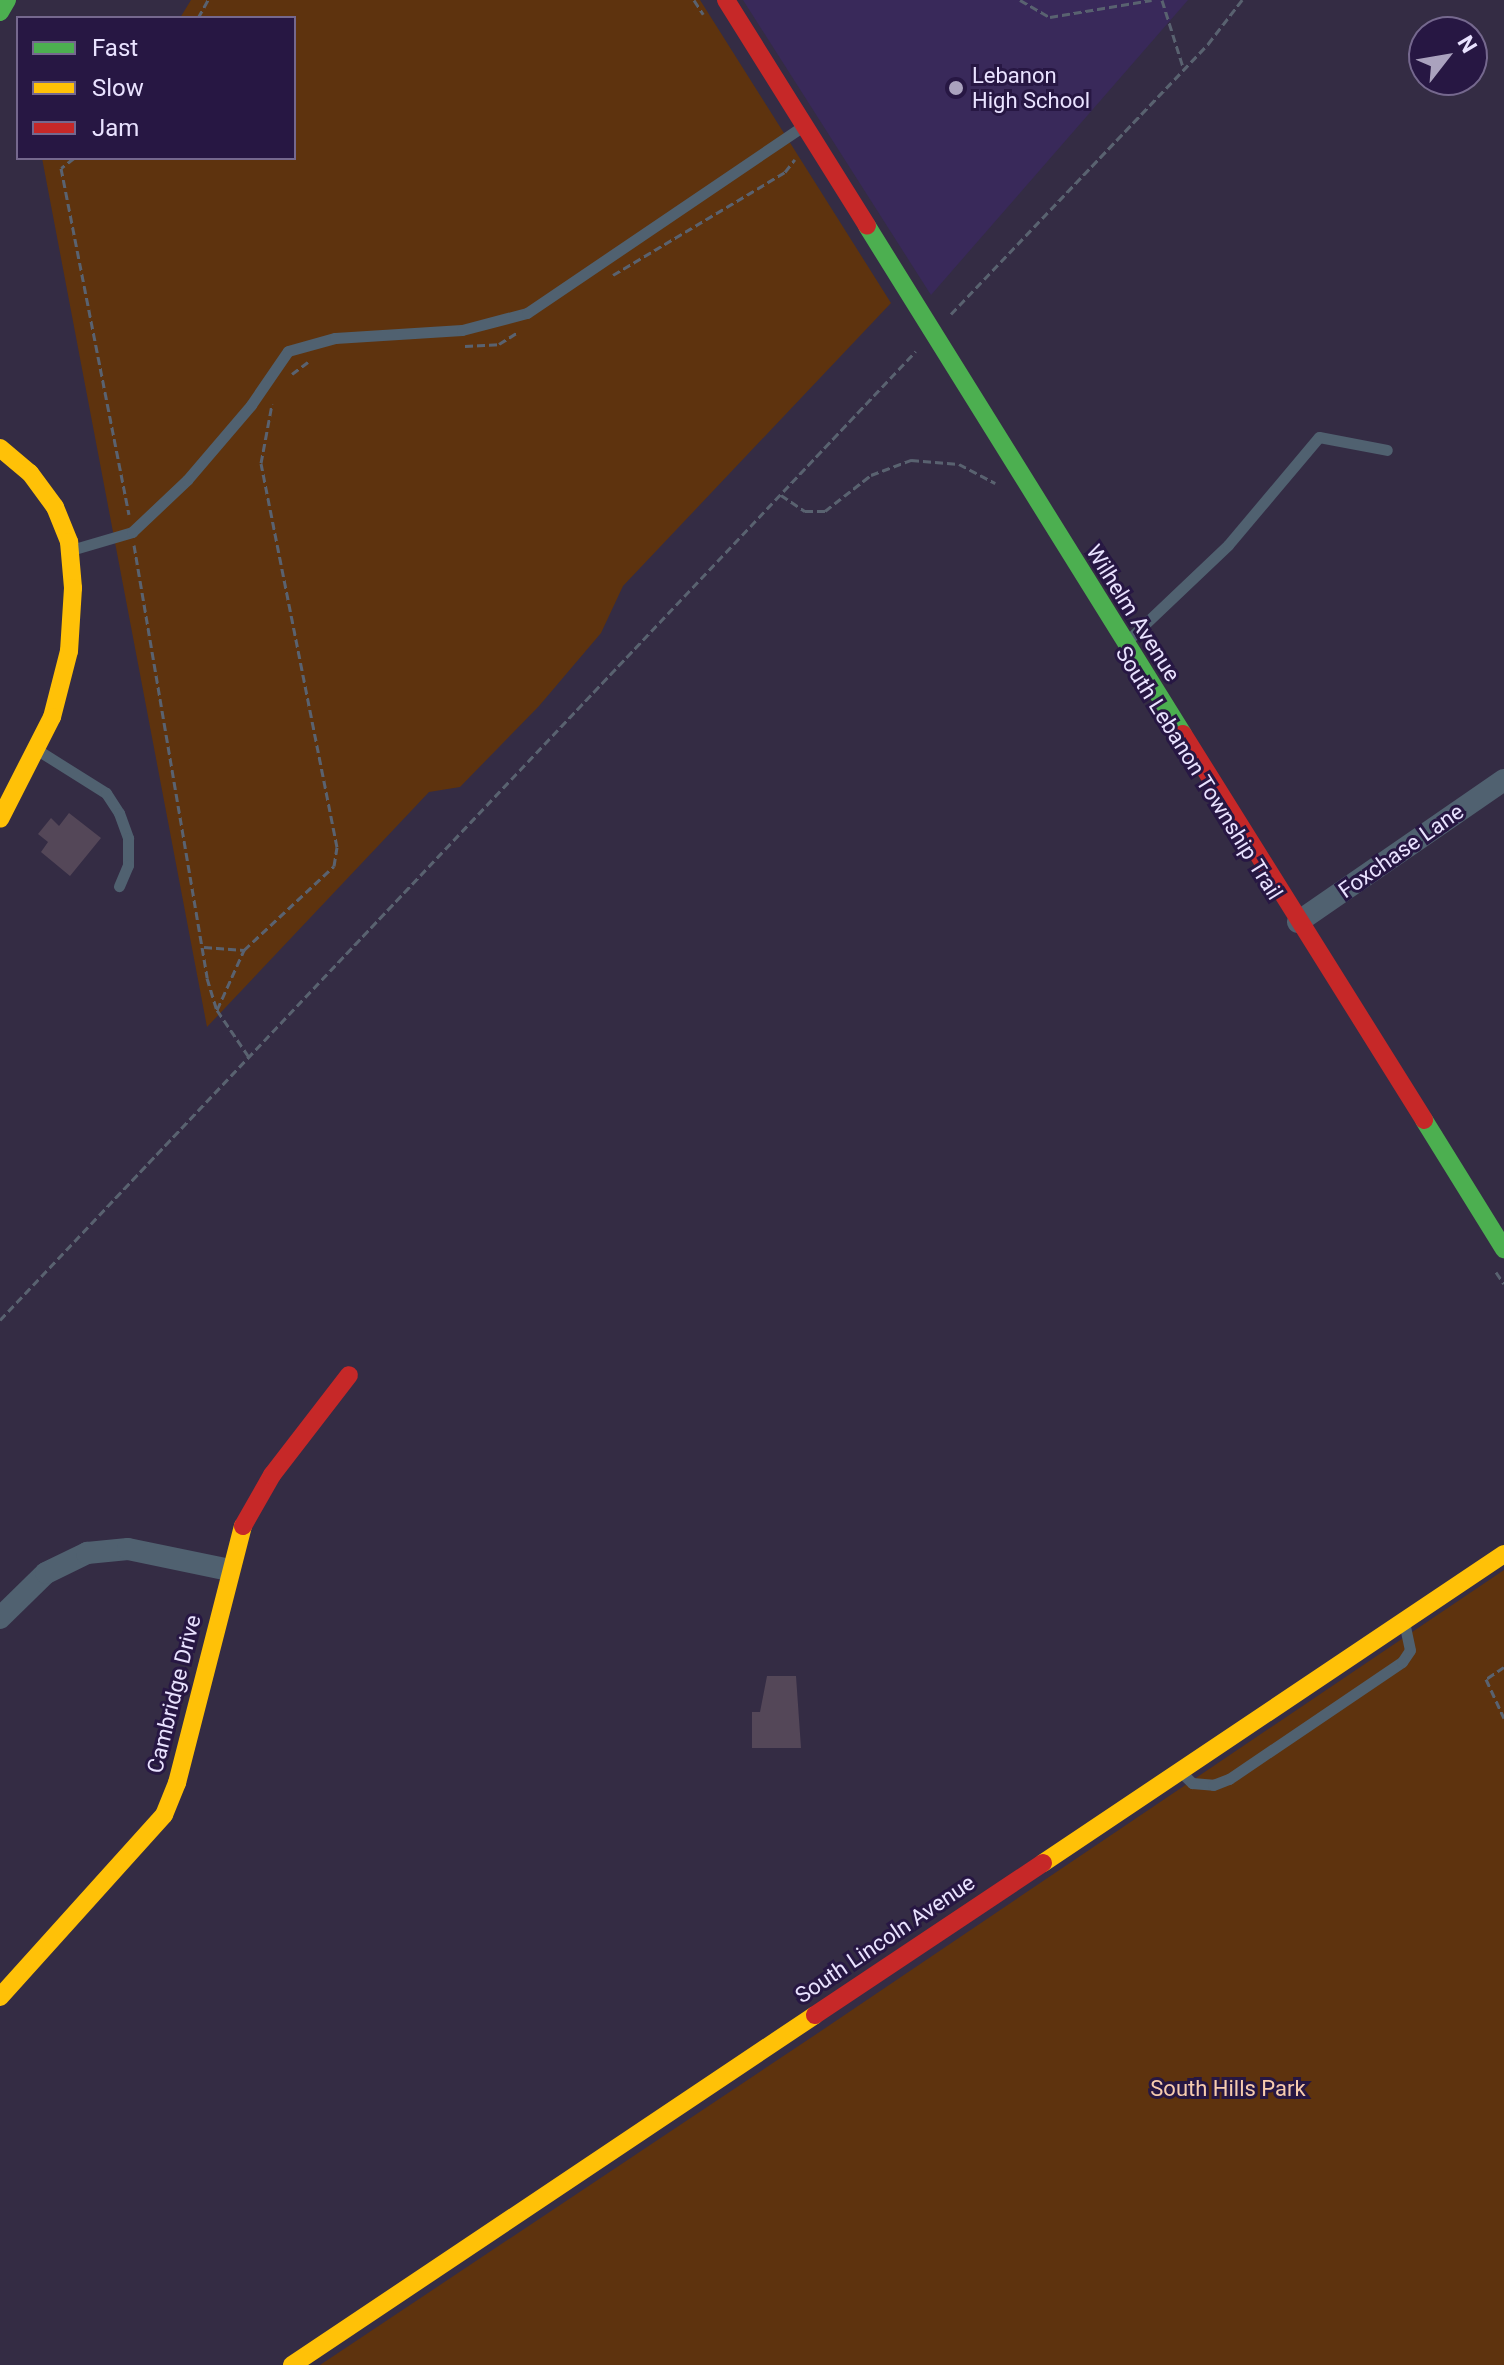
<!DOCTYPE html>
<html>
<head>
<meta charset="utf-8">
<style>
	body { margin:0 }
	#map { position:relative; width:1504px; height:2365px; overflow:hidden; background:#342c44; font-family:Roboto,sans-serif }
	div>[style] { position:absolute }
	.built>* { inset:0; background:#39295a }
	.green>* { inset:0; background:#5e330e }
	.building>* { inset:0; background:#544758 }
	.path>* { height:3px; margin-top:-1.5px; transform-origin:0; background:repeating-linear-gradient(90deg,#596270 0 8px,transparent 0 12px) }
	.lane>* { height:11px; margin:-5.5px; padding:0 5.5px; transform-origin:5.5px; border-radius:5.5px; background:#506170 }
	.street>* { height:22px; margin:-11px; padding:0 11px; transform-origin:11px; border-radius:11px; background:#506170 }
	.fast>* { height:18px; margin:-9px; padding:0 9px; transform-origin:9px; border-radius:9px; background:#4caf50 }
	.slow>* { height:18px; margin:-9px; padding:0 9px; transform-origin:9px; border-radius:9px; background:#ffc107 }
	.jam>* { height:18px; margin:-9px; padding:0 9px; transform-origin:9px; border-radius:9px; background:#c62828 }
	.dots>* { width:22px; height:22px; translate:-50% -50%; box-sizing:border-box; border:4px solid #271743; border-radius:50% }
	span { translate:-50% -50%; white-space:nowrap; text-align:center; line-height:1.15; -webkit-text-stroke:6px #271743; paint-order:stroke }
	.poi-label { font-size:22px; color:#e9e2ff }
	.left { translate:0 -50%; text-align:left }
	.street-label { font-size:22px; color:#e9e2ff }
	.park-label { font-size:22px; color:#f7ccaf }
	.legend { position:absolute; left:16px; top:16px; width:280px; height:144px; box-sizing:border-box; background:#271743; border:2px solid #75688e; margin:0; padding:10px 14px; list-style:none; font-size:24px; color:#e9e2ff }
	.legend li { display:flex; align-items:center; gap:16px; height:40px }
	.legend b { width:40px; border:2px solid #75688e }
	.north { position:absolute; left:1408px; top:16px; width:80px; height:80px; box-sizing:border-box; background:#271743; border:2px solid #75688e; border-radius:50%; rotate:59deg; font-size:22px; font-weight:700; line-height:32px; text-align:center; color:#e9e2ff }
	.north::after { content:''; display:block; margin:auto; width:28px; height:36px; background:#aaa2be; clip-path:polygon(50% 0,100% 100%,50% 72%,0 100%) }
</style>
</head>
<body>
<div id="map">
	<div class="built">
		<div style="clip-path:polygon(743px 0,1188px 0,931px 295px)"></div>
	</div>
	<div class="green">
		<div style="clip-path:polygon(191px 0,700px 0,891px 303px,623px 586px,601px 633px,539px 706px,460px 787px,429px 792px,207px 1027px,42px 158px,294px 158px,294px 18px,180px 18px)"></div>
		<div style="clip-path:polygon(1504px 1570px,1504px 2365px,320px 2365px,815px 2035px)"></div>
	</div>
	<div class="building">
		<div style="clip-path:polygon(69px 813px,101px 838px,70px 876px,41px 852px,48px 842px,38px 834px,51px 818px,59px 826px)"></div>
		<div style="clip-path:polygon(767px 1676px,796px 1676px,801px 1748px,752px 1748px,752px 1712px,760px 1712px)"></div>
	</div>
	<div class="path">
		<div style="left:694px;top:0;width:17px;rotate:57deg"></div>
		<div style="left:1020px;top:0;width:34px;rotate:30deg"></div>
		<div style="left:1050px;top:17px;width:103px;rotate:-9.5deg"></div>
		<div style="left:1162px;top:0;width:73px;rotate:72.6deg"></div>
		<div style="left:198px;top:18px;width:21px;rotate:-61deg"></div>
		<div style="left:74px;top:158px;width:16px;rotate:142deg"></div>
		<div style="left:61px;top:168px;width:353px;rotate:78.9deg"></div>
		<div style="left:613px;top:275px;width:200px;rotate:-30.9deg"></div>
		<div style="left:785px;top:172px;width:16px;rotate:-52deg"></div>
		<div style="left:951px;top:314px;width:373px;rotate:-46.4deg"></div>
		<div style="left:1208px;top:44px;width:56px;rotate:-52.3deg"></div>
		<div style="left:465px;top:346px;width:34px;rotate:-3deg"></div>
		<div style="left:499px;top:344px;width:22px;rotate:-32deg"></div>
		<div style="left:292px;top:374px;width:20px;rotate:-37deg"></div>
		<div style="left:781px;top:495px;width:29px;rotate:34deg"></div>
		<div style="left:805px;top:511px;width:20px"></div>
		<div style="left:825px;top:511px;width:58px;rotate:-38deg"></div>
		<div style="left:871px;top:475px;width:43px;rotate:-20.6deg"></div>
		<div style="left:911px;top:460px;width:48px;rotate:4.8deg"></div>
		<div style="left:959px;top:464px;width:41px;rotate:27.8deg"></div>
		<div style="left:134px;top:545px;width:439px;rotate:80.4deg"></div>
		<div style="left:207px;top:978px;width:34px;rotate:73deg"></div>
		<div style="left:217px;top:1010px;width:57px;rotate:55.8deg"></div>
		<div style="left:204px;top:947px;width:40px;rotate:4.3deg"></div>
		<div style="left:217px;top:1010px;width:66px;rotate:-65.8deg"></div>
		<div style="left:244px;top:950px;width:123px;rotate:-43deg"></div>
		<div style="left:334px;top:866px;width:19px;rotate:-81deg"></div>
		<div style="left:337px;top:847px;width:391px;rotate:-101.2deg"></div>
		<div style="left:261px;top:463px;width:60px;rotate:-79.4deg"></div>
		<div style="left:1496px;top:1272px;width:14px;rotate:56deg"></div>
		<div style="left:0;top:1320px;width:1333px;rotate:-46.61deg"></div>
		<div style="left:1504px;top:1667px;width:22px;rotate:146deg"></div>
		<div style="left:1486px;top:1679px;width:43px;rotate:65.2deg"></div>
	</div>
	<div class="lane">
		<div style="left:71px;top:550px;width:64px;rotate:-16.4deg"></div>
		<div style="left:132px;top:532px;width:76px;rotate:-43.4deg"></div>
		<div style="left:187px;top:480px;width:99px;rotate:-49.5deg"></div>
		<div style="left:251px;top:405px;width:65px;rotate:-55.6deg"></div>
		<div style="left:288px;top:351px;width:49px;rotate:-15.5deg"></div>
		<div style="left:335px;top:338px;width:127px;rotate:-3.6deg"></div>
		<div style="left:462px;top:330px;width:67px;rotate:-14.7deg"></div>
		<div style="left:527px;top:313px;width:332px;rotate:-34.1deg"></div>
		<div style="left:1127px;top:641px;width:139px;rotate:-43.5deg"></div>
		<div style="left:1228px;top:545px;width:141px;rotate:-49.9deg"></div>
		<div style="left:1319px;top:437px;width:69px;rotate:10.8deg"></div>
		<div style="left:39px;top:751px;width:79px;rotate:32.1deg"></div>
		<div style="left:106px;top:793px;width:24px;rotate:57deg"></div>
		<div style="left:119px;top:813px;width:27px;rotate:70deg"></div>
		<div style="left:128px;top:838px;width:27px;rotate:90deg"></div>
		<div style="left:128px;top:865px;width:23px;rotate:113deg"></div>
		<div style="left:1183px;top:1774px;width:13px;rotate:45deg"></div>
		<div style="left:1192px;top:1783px;width:21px;rotate:5deg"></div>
		<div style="left:1213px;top:1785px;width:17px;rotate:-21deg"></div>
		<div style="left:1229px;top:1779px;width:209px;rotate:-34.1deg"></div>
		<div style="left:1402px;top:1662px;width:14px;rotate:-56deg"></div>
		<div style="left:1410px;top:1650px;width:29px;rotate:-102deg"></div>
	</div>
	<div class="street">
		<div style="left:1298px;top:922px;width:250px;rotate:-34.6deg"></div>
		<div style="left:0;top:1618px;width:64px;rotate:-44.4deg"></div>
		<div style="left:46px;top:1573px;width:46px;rotate:-26deg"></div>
		<div style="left:87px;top:1553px;width:41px;rotate:-5.6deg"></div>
		<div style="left:128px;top:1549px;width:103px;rotate:11.7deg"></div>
	</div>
	<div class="fast">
		<div style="left:0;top:12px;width:14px;rotate:-60deg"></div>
		<div style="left:867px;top:226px;width:598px;rotate:58.12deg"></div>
		<div style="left:1424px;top:1120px;width:152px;rotate:58.2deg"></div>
	</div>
	<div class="slow">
		<div style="left:0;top:448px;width:39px;rotate:40deg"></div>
		<div style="left:30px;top:473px;width:42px;rotate:53.7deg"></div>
		<div style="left:55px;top:507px;width:38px;rotate:68deg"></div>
		<div style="left:69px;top:542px;width:46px;rotate:85deg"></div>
		<div style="left:73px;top:588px;width:63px;rotate:93.6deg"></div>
		<div style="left:69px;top:651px;width:68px;rotate:104.4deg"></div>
		<div style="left:52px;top:717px;width:114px;rotate:117deg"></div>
		<div style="left:1043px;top:1863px;width:555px;rotate:-33.83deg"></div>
		<div style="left:0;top:1997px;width:245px;rotate:-48deg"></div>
		<div style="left:164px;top:1815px;width:35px;rotate:-68deg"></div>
		<div style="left:177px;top:1783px;width:265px;rotate:-75.6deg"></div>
		<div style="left:292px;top:2365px;width:629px;rotate:-33.79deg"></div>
	</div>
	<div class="jam">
		<div style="left:726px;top:0;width:266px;rotate:58deg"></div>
		<div style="left:1183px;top:734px;width:455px;rotate:58deg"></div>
		<div style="left:243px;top:1526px;width:59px;rotate:-60.4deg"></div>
		<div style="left:272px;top:1475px;width:126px;rotate:-52.4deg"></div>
		<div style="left:815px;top:2015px;width:274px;rotate:-33.7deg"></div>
	</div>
	<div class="dots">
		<div style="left:956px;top:88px;background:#aaa2be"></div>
	</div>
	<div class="poi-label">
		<span class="left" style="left:972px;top:88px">Lebanon<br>High School</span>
	</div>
	<div class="street-label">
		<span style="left:1133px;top:613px;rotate:58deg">Wilhelm Avenue</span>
		<span style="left:1199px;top:773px;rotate:58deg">South Lebanon Township Trail</span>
		<span style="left:1401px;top:851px;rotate:-35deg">Foxchase Lane</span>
		<span style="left:174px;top:1694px;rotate:-76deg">Cambridge Drive</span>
		<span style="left:885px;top:1939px;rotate:-34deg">South Lincoln Avenue</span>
	</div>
	<div class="park-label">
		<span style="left:1228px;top:2089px">South Hills Park</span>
	</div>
	<ul class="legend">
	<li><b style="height:10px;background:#4caf50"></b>Fast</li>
	<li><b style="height:10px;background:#ffc107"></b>Slow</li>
	<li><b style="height:10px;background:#c62828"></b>Jam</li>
	</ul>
	<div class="north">N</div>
</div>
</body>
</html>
